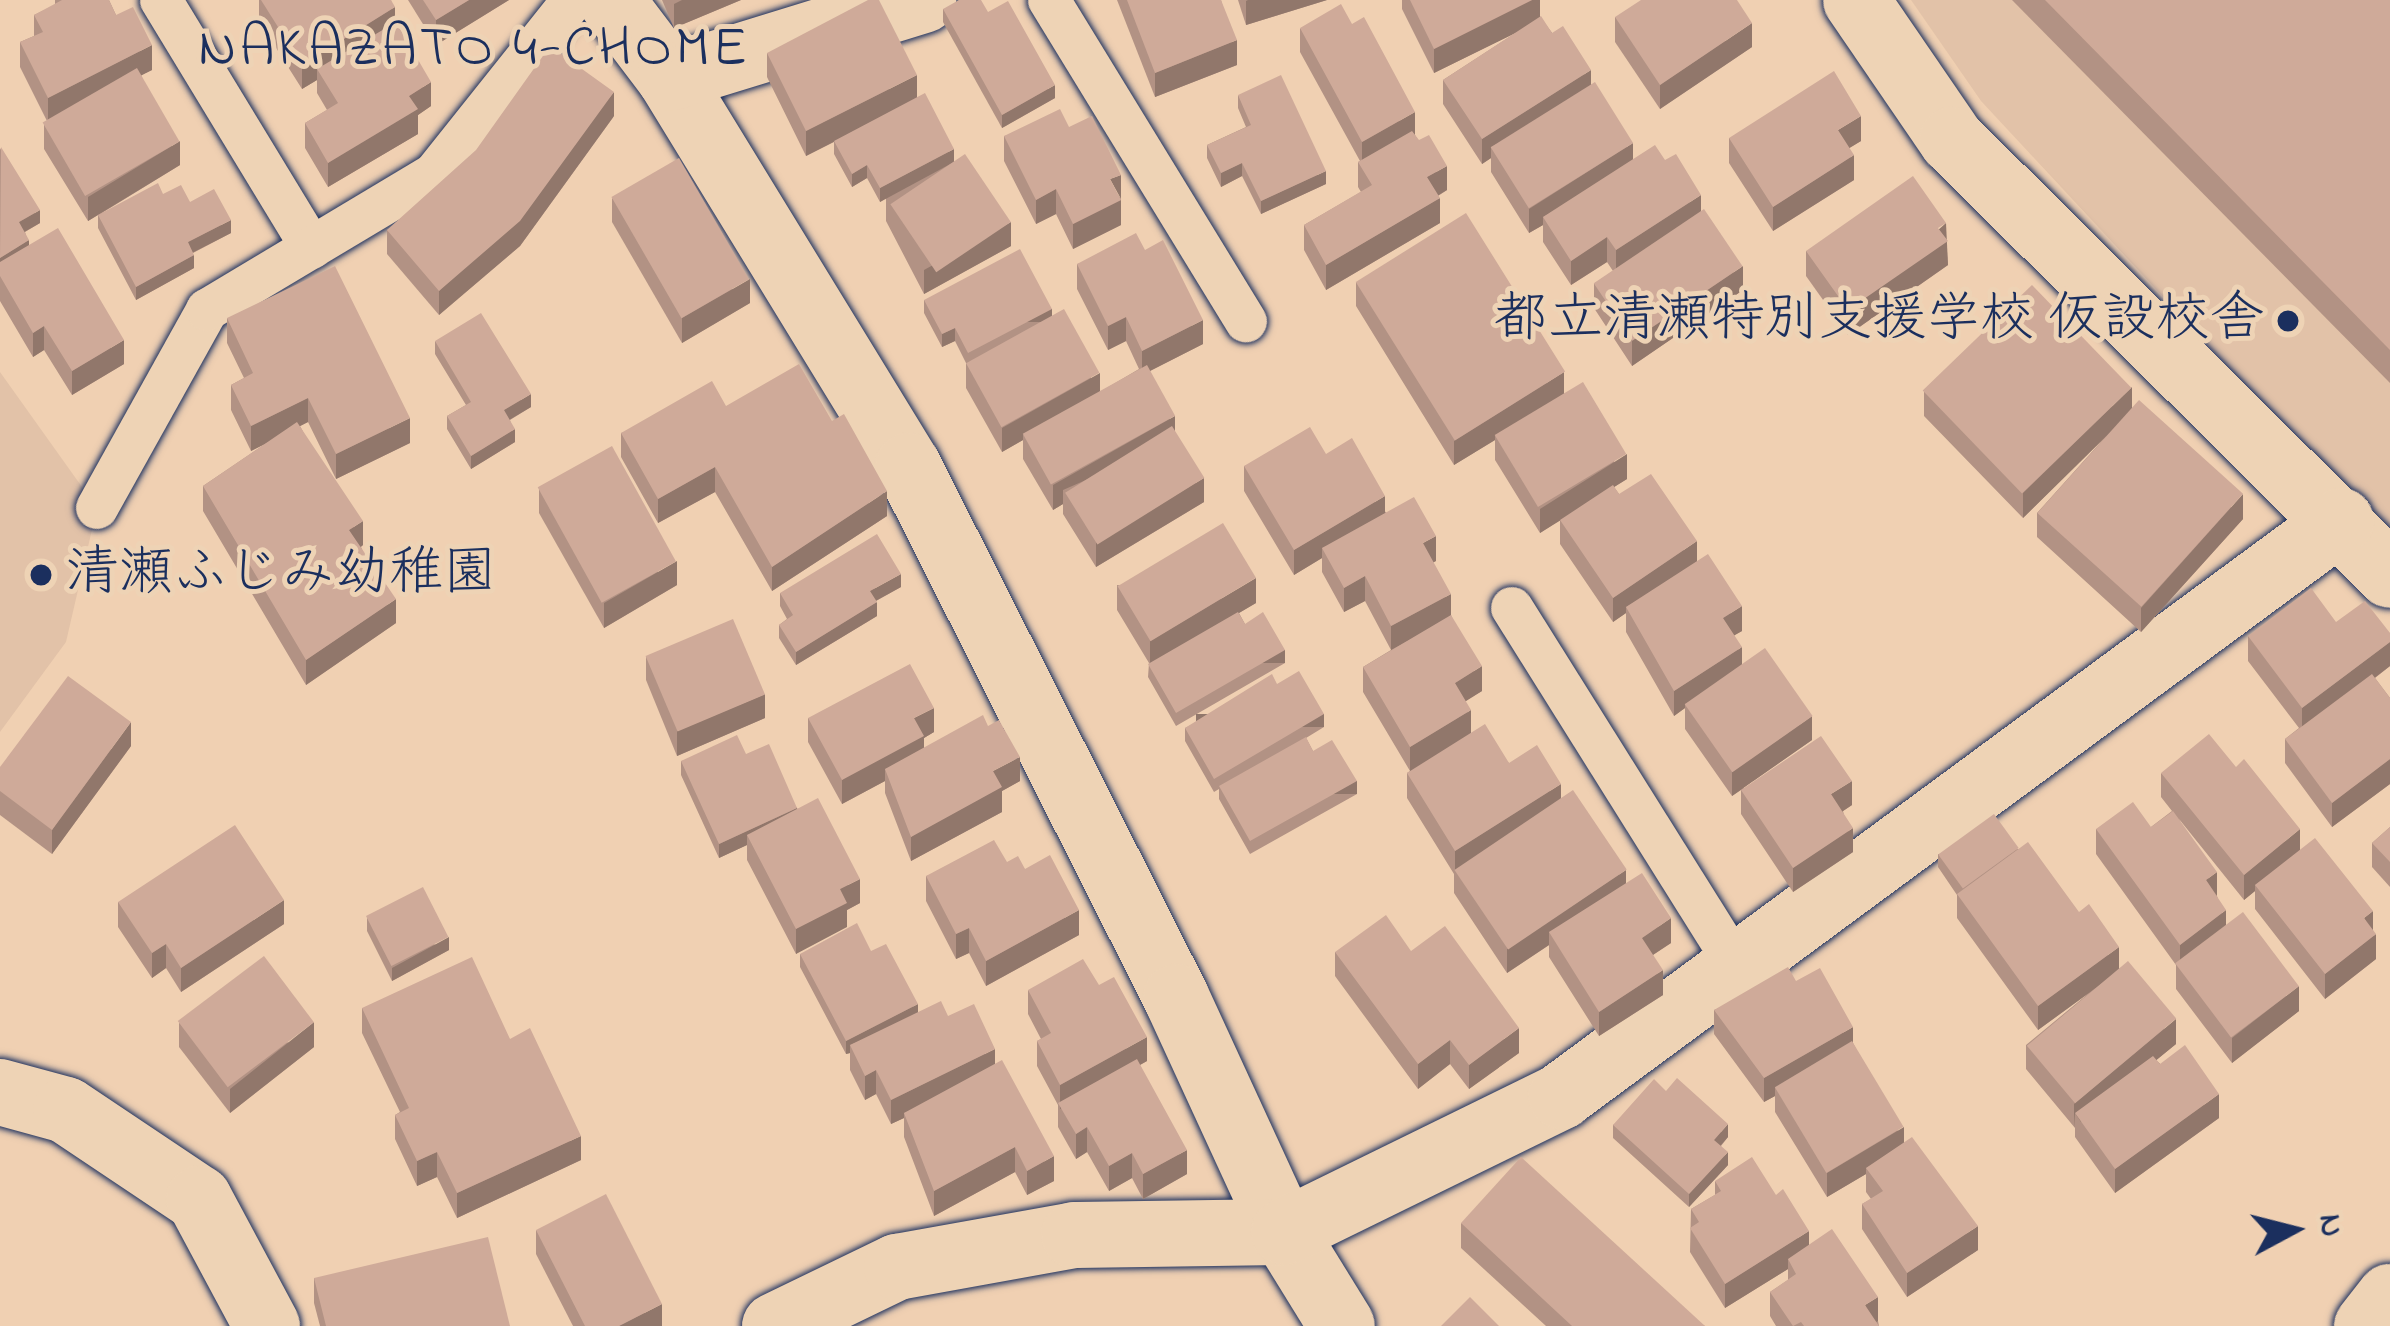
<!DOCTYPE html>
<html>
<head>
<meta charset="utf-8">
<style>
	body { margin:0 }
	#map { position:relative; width:2390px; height:1326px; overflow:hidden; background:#f0d0b2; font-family:"Indie Flower","Klee One",sans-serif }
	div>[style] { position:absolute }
	.built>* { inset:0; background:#e2c2a8 }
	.roads { filter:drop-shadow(0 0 3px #1b2f5e) drop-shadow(0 0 3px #1b2f5e) }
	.lane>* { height:42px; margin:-21px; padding:0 21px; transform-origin:21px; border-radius:21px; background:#eed3b5 }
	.street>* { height:66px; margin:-33px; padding:0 33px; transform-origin:33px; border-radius:33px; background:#eed3b5 }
	.wall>* { inset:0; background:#b29284 }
	.shaded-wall>* { inset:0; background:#91776b; transform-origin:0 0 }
	.building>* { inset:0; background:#cfaa99; transform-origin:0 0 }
	.dots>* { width:33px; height:33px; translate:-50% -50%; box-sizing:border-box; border:6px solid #eed3b5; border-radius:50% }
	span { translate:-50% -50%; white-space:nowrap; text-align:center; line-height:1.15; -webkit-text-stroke:10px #eed3b5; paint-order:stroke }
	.poi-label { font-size:54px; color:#1b2f5e }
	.right { translate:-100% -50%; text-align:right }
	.left { translate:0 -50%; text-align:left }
	.neighbourhood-label { font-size:57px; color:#1b2f5e; letter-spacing:3px }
	.north { position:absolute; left:2234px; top:1170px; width:120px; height:120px; -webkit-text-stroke:9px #eed3b5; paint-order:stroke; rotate:83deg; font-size:33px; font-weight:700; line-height:48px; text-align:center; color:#1b2f5e }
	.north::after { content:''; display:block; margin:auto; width:42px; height:54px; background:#1b2f5e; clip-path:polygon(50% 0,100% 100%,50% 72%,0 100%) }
</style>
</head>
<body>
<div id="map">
	<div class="built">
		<div style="clip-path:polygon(1911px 0,2390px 0,2390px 541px,1981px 101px)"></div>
		<div style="clip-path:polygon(0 372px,97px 508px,66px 642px,0 732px)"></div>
	</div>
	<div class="roads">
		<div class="lane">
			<div style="left:161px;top:0;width:290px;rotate:58.7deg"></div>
			<div style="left:1049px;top:0;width:377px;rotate:58.5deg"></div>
			<div style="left:97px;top:508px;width:227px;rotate:-60.9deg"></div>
			<div style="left:207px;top:310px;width:265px;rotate:-30.9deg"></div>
			<div style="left:434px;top:174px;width:223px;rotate:-51.4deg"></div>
			<div style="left:1512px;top:608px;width:421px;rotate:57.9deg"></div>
		</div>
		<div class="street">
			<div style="left:611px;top:0;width:98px;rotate:52.9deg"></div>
			<div style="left:670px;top:78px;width:455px;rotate:58.5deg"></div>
			<div style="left:908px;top:466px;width:595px;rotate:63.22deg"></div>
			<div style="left:1176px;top:997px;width:259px;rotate:65.3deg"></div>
			<div style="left:1284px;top:1232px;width:110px;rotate:58.3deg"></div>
			<div style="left:1856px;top:0;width:170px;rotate:55.6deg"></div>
			<div style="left:1952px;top:140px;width:617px;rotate:44.8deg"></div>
			<div style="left:670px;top:78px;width:265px;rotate:-17.1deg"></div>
			<div style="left:0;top:1092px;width:68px;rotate:15.3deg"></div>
			<div style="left:66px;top:1110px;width:160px;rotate:33.8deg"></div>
			<div style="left:199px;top:1199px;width:144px;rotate:61.8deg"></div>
			<div style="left:775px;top:1326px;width:136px;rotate:-25.8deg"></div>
			<div style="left:897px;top:1267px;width:180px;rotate:-10.2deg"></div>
			<div style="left:1074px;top:1235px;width:210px;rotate:-0.8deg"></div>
			<div style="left:1284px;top:1232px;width:309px;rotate:-26.1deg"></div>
			<div style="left:1561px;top:1096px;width:969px;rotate:-36.4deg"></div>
			<div style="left:2367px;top:1326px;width:37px;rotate:-52deg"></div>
		</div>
	</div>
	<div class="wall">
		<div style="clip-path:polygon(55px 0,109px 0,116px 15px,152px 70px,141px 75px,180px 165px,102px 213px,163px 194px,190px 202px,231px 233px,193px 253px,194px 268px,136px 300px,98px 228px,98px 215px,88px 221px,44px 149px,44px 125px,48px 123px,20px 67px,20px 42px,34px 36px,34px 15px,55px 5px)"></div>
		<div style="clip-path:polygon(259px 0,391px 0,395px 22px,431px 106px,418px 115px,418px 134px,328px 187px,305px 148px,305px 123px,327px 110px,317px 93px,317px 80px,302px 89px,259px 21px)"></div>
		<div style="clip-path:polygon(408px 0,509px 0,436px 45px)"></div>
		<div style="clip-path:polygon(662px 0,741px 0,674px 28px)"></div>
		<div style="clip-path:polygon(1117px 0,1221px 0,1237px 65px,1155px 97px)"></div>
		<div style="clip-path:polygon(1238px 0,1327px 0,1246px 25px)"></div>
		<div style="clip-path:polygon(1402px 0,1540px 0,1540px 17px,1591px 84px,1633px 159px,1701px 211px,1743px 290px,1632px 366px,1594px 308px,1594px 284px,1613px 271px,1607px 262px,1571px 285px,1543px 242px,1543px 225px,1529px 233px,1491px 172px,1491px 158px,1482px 164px,1443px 104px,1443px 80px,1517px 32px,1434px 73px,1402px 9px)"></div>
		<div style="clip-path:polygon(2012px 0,2390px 0,2390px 383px)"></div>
		<div style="clip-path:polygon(943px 9px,988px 12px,1055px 98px,1002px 128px,943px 22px)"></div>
		<div style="clip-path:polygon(1615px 17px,1752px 47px,1660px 109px,1615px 42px)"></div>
		<div style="clip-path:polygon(1300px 28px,1415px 135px,1447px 190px,1438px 196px,1440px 223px,1326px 290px,1304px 250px,1304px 225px,1361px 192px,1358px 187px,1358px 162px,1360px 161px,1300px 52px)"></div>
		<div style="clip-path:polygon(767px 53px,917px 97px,954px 161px,1011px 246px,924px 294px,886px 221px,886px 198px,880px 202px,867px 178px,852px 187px,834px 154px,834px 142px,806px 156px,767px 77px)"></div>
		<div style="clip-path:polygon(1238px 95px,1326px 184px,1261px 214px,1242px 176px,1221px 187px,1207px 158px,1207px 145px,1246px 127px,1238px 108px)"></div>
		<div style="clip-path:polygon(614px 116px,520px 246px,439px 315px,387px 254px,387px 230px)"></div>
		<div style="clip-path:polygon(1069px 127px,1121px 199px,1121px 225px,1073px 249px,1056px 214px,1036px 224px,1004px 161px,1004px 136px)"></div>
		<div style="clip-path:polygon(1729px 138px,1861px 141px,1849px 148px,1854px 180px,1773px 231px,1729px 163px)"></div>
		<div style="clip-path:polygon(0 148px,40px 223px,25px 232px,29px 245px,124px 364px,72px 395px,44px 350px,33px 357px,0 301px)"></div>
		<div style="clip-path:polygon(612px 198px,750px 303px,682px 343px,612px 222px)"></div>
		<div style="clip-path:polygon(1946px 238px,1948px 265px,1848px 335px,1806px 276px,1806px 251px)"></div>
		<div style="clip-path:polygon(1145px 250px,1203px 344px,1150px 371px,1204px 502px,1096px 567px,1063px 514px,1063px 504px,1053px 510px,1023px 459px,1023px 440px,1002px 452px,966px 388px,966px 363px,955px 341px,942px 347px,924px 313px,924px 300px,1052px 316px,1100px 392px,1139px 369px,1126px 341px,1108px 350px,1077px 289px,1077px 264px)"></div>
		<div style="clip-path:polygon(1356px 282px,1564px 393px,1627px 479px,1614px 487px,1619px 494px,1697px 562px,1742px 631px,1734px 635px,1742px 665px,1812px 740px,1743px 788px,1852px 805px,1843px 811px,1853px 852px,1793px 892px,1741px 814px,1741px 790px,1732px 796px,1685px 729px,1685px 708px,1674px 716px,1626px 632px,1626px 613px,1613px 622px,1560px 544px,1560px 520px,1540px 533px,1495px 460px,1495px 440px,1454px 465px,1356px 306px)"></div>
		<div style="clip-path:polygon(227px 318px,410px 443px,336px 479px,308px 422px,300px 426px,363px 545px,361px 547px,396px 623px,306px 685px,203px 511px,203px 486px,265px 444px,251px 451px,231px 410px,231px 385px,244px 378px,227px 343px)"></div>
		<div style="clip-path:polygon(435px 341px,531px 407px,510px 420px,515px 442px,471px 469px,447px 429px,447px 416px,466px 405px,435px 354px)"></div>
		<div style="clip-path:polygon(1924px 392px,2132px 408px,2243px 519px,2141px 632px,2037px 537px,2037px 513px,2108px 434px,2023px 518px,1924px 416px)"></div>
		<div style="clip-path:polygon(726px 406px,887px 516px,772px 591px,715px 492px,658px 523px,621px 457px,621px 433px)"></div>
		<div style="clip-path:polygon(1326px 454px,1436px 561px,1433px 562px,1451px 615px,1482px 691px,1465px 701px,1471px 733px,1509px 763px,1561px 798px,1671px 943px,1653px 955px,1663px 995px,1599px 1036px,1549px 957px,1549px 945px,1507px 973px,1454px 893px,1454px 874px,1407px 798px,1407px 773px,1410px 771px,1363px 692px,1363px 667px,1391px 650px,1365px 601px,1344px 612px,1322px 572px,1322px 558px,1294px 575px,1244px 491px,1244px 466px)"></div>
		<div style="clip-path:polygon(539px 489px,677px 585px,604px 628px,539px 513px)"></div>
		<div style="clip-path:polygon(1117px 585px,1256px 603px,1239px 613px,1245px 624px,1285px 663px,1176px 726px,1148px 677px,1149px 663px,1117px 610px)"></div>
		<div style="clip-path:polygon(901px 587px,876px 601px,877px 616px,796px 665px,779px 638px,779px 625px,787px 619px,780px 606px,780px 593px)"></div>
		<div style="clip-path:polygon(2336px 622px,2390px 633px,2390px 666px,2375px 678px,2390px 698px,2390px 784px,2332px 827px,2285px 763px,2285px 739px,2299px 728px,2248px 661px,2248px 636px)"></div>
		<div style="clip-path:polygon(646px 656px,765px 718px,677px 756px,646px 680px)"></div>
		<div style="clip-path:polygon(1277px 684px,1324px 727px,1306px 738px,1313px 751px,1357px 794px,1250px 854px,1219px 799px,1219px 789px,1214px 792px,1185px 741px,1185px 728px)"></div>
		<div style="clip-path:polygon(808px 718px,934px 732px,924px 738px,924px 748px,1020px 781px,1002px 791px,1002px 812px,911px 861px,885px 793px,885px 781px,842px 804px,808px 742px)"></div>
		<div style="clip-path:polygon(131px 746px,52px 854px,0 815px,0 767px)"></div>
		<div style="clip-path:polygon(746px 754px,797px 808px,860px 903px,847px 910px,796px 954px,747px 860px,747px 845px,719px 858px,681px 775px,681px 761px)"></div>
		<div style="clip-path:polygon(2161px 773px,2300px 850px,2373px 930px,2376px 959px,2325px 999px,2255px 909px,2255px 891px,2244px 900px,2179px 819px,2217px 896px,2226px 926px,2299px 1011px,2232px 1063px,2176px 989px,2176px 965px,2096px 854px,2096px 829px,2151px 827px,2172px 811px,2161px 797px)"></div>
		<div style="clip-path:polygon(2390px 827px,2390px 887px,2372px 867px,2372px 843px)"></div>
		<div style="clip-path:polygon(2019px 849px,2119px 968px,2176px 1044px,2156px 1060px,2219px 1118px,2115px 1193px,2075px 1137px,2075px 1128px,2026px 1069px,2026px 1045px,2089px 993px,2038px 1030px,1957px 918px,1957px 895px,1938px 867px,1938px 854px)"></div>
		<div style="clip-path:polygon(1007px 862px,1025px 869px,1079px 935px,986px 986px,969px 953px,956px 959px,926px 901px,926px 876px)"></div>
		<div style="clip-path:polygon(118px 902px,284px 924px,181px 992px,166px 968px,152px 978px,118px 927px)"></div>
		<div style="clip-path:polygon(367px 918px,449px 950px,392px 981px,367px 931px)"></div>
		<div style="clip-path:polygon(871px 951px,918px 1013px,948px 1016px,995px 1064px,1054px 1181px,1027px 1195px,1015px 1172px,934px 1216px,904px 1137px,904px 1118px,891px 1124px,876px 1094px,865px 1100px,850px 1070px,850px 1053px,846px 1054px,800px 967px,800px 954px)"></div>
		<div style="clip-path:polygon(1411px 951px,1519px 1053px,1469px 1089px,1450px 1064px,1418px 1089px,1335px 976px,1335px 952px)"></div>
		<div style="clip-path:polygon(1796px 981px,1853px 1043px,1904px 1143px,1978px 1250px,1907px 1297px,1862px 1229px,1862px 1204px,1871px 1199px,1866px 1192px,1866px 1174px,1827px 1197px,1775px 1112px,1775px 1096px,1764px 1102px,1714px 1034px,1714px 1010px)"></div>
		<div style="clip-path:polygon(1028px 990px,1147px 1061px,1140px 1065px,1187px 1174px,1143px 1199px,1132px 1178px,1109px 1191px,1087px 1152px,1076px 1159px,1058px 1127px,1058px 1105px,1037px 1066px,1037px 1041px,1041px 1039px,1028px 1014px)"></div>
		<div style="clip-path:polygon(362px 1008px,510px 1039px,581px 1160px,457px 1218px,437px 1177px,417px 1186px,395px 1139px,395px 1115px,400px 1112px,362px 1033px)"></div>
		<div style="clip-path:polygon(179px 1023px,314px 1047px,230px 1113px,179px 1047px)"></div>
		<div style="clip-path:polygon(1666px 1091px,1728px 1137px,1721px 1146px,1728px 1165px,1689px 1207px,1613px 1138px,1613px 1125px)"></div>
		<div style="clip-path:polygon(1715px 1181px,1809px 1245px,1878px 1321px,1879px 1326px,1776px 1326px,1770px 1316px,1770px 1292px,1788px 1280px,1788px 1269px,1725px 1308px,1690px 1252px,1691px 1209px,1715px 1195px)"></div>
		<div style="clip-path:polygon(1461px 1223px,1705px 1326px,1546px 1326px,1461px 1248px)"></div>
		<div style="clip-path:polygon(536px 1230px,662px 1326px,573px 1326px,536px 1254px)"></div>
		<div style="clip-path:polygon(314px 1278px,510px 1326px,320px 1326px,314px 1303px)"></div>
	</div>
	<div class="shaded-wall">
		<div style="clip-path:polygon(469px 0,509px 0,436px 45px,436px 20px)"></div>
		<div style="clip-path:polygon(682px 0,741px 0,674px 28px,674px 4px)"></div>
		<div style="clip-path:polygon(1248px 0,1327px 0,1246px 25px,1246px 1px)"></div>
		<div style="clip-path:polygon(1532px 0,1540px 0,1540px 21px,1434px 73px,1434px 49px)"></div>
		<div style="clip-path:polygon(395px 7px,395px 32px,317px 69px,317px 80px,302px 89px,302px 65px)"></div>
		<div style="clip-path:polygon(1752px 23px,1752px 47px,1660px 109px,1660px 85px)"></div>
		<div style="clip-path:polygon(1237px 40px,1237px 65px,1155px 97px,1155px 73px)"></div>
		<div style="clip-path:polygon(152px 45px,152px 70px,48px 123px,48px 98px)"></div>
		<div style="clip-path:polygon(1591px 70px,1591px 94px,1491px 147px,1491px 158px,1482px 164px,1482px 139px)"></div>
		<div style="clip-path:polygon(917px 75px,917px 99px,806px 156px,806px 131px)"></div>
		<div style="clip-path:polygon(431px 82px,431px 106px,418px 115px,418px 134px,328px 187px,328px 163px,409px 96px)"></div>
		<div style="clip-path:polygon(1055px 85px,1055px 98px,1002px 128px,1002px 115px)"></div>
		<div style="clip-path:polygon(614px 92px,614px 116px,520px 246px,439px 315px,439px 291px)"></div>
		<div style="clip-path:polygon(1415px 112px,1415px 136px,1362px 166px,1362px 142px)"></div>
		<div style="clip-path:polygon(1861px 116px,1861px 141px,1838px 155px,1838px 130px)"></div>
		<div style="clip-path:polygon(180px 141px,180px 165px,88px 221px,88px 197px)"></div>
		<div style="clip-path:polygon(1633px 143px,1633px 168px,1543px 217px,1543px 225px,1529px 233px,1529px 209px)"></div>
		<div style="clip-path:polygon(954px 149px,954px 162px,880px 202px,880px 188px)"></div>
		<div style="clip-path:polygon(1854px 155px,1854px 180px,1773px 231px,1773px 207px)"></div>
		<div style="clip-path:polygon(1242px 163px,1242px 176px,1221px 187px,1221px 173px)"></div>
		<div style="clip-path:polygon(867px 165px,867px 178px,852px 187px,852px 174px)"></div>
		<div style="clip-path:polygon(1447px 166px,1447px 190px,1427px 202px,1427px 177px)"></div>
		<div style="clip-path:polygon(1326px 171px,1326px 184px,1261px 214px,1261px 201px)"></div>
		<div style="clip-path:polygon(1121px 175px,1121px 199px,1110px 179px)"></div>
		<div style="clip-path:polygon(1056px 189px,1056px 214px,1036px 224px,1036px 200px)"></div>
		<div style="clip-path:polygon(1701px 195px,1701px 220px,1616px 274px,1616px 250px)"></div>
		<div style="clip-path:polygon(1440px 198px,1440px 223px,1326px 290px,1326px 265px)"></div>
		<div style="clip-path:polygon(1121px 200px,1121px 225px,1073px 249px,1073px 224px)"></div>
		<div style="clip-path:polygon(40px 210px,40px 223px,19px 235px,19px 222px)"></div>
		<div style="clip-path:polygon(231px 220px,231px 233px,188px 255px,188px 242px)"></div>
		<div style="clip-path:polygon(1011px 222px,1011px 246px,924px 294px,924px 270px)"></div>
		<div style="clip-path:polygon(1946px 223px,1948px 265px,1848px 335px,1848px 310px)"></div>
		<div style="clip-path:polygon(1607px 237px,1607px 262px,1571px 285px,1571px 261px)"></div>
		<div style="clip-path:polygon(29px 240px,29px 253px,0 271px,0 258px)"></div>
		<div style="clip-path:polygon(194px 255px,194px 268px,136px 300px,136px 287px)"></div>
		<div style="clip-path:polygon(1743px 266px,1743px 290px,1632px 366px,1632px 341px)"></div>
		<div style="clip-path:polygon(750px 279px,750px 303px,682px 343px,682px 318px)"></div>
		<div style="left:1052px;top:309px;width:13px;height:95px;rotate:90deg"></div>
		<div style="clip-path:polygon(1126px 317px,1126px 341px,1108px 350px,1108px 326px)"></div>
		<div style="clip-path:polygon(1203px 320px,1203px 344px,1142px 375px,1142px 351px)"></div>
		<div style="clip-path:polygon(44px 326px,44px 350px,33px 357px,33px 333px)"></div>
		<div style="clip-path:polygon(955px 328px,955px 341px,942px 347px,942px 334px)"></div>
		<div style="clip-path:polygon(124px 340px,124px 364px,72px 395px,72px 371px)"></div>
		<div style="clip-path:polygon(1564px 372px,1564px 396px,1495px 436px,1495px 440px,1454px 465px,1454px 441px)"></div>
		<div style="clip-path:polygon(1100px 373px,1100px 397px,1023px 435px,1023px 440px,1002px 452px,1002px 428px)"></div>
		<div style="clip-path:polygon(2132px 387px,2132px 411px,2023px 518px,2023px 493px)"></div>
		<div style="clip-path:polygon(531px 394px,531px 407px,504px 423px,504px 410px)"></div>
		<div style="clip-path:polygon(308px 398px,308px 422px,251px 451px,251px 426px)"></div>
		<div style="clip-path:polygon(1175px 416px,1175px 441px,1063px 490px,1063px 504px,1053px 510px,1053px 485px)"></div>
		<div style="clip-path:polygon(410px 418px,410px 443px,336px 479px,336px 454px)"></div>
		<div style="clip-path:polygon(515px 429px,515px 442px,471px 469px,471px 456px)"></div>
		<div style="clip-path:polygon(1627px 454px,1627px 479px,1540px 533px,1540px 509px)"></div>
		<div style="clip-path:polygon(715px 467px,715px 492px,658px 523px,658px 499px)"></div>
		<div style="clip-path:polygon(1204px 478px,1204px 502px,1096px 567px,1096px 543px)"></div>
		<div style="clip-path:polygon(887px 491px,887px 516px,772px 591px,772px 567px)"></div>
		<div style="clip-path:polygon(2243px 494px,2243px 519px,2141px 632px,2141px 608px)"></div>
		<div style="clip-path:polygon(1385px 496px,1385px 521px,1322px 548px,1322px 558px,1294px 575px,1294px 550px)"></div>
		<div style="clip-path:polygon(363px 521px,363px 545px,349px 555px,349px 530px)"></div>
		<div style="clip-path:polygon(1436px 536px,1436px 561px,1423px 568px,1423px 543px)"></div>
		<div style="clip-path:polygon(1697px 541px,1697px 566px,1626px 607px,1626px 613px,1613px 622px,1613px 598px)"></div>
		<div style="clip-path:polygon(677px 561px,677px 585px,604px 628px,604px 603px)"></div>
		<div style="clip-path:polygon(901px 574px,901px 587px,870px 604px,870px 591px)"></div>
		<div style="clip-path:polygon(1365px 576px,1365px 601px,1344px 612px,1344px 588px)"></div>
		<div style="clip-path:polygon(1256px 578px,1256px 603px,1150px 665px,1150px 641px)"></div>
		<div style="clip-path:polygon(1451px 594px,1451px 618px,1391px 650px,1391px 626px)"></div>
		<div style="clip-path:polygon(396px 599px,396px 623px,306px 685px,306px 660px)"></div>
		<div style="clip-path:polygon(877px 602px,877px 616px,796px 665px,796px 652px)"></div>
		<div style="clip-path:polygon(1742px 606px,1742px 631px,1723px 642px,1723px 618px)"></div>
		<div style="clip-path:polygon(2390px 642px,2390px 666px,2302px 733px,2302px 708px)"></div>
		<div style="clip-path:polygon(1742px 647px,1742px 671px,1685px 704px,1685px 708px,1674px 716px,1674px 691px)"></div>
		<div style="left:1285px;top:650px;width:13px;height:126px;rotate:90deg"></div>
		<div style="clip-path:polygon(1482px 666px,1482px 691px,1455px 708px,1455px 683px)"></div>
		<div style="clip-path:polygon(765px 694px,765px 718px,677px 756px,677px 731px)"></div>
		<div style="clip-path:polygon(934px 708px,934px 732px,924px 738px,924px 760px,885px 769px,885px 781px,842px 804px,842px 780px,914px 718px)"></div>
		<div style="clip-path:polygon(1471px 710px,1471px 735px,1410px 772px,1410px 747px)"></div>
		<div style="left:1324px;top:714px;width:13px;height:128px;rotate:90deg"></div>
		<div style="clip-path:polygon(1812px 716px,1812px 740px,1732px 796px,1732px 772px)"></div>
		<div style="clip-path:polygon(131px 722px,131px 746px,52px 854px,52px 830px)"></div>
		<div style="clip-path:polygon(1020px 757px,1020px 781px,1002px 791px,1002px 812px,911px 861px,911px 837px,993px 771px)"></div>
		<div style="clip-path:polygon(2390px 759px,2390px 784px,2332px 827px,2332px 803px)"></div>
		<div style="left:1357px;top:781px;width:13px;height:123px;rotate:90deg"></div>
		<div style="clip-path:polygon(1852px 781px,1852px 805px,1831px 819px,1831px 794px)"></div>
		<div style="clip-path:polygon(1561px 784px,1561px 808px,1455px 870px,1455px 851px)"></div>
		<div style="clip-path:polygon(797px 808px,797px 821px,747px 835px,747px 845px,719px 858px,719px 844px)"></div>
		<div style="clip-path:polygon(1853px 828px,1853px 852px,1793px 892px,1793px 868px)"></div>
		<div style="clip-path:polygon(2300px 829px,2300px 853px,2255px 885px,2255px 891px,2244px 900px,2244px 875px)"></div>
		<div style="clip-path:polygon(1626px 870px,1626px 895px,1549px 932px,1549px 945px,1507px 973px,1507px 949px)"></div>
		<div style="clip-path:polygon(2217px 872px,2217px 896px,2206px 880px)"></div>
		<div style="clip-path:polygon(860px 879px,860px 903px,847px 910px,847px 927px,796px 954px,796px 929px,840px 889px)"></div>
		<div style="clip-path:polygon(284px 900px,284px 924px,181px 992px,181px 968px)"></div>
		<div style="clip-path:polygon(1079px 910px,1079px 935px,986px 986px,986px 961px)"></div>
		<div style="clip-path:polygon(2226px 910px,2226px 934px,2180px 969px,2180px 945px)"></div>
		<div style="clip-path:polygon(2373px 911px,2373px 935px,2364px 918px)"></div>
		<div style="clip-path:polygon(1671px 918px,1671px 943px,1642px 962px,1642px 938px)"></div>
		<div style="clip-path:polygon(969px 928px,969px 953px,956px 959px,956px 934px)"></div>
		<div style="clip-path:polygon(2376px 934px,2376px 959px,2325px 999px,2325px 974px)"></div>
		<div style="clip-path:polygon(449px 937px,449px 950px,392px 981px,392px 968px)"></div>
		<div style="clip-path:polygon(166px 944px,166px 968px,152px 978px,152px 953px)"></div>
		<div style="clip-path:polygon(2119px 947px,2119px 971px,2038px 1030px,2038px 1006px)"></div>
		<div style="clip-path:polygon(1663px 970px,1663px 995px,1599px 1036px,1599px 1012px)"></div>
		<div style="clip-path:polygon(2299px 986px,2299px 1011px,2232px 1063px,2232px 1038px)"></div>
		<div style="clip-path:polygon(918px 1004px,918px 1017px,850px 1045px,850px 1053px,846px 1054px,846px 1041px)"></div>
		<div style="clip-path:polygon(2176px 1019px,2176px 1044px,2081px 1122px,2075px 1113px,2074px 1128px,2074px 1104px)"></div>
		<div style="clip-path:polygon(314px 1022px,314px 1047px,230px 1113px,230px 1089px)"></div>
		<div style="clip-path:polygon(1853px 1027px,1853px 1051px,1775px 1088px,1775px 1096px,1764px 1102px,1764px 1078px)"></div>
		<div style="clip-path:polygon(1519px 1028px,1519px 1053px,1469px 1089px,1469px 1065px)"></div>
		<div style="clip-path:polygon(1147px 1037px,1147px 1061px,1060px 1109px,1060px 1085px)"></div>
		<div style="clip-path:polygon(1450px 1040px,1450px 1064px,1418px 1089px,1418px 1064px)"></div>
		<div style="clip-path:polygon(995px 1049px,995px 1073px,904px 1113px,904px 1118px,891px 1124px,891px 1100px)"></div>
		<div style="clip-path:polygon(876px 1070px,876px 1094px,865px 1100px,865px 1076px)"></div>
		<div style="clip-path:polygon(2219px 1094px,2219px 1118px,2115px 1193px,2115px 1169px)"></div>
		<div style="clip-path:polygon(1728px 1124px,1728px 1137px,1714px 1153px,1714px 1140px)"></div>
		<div style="clip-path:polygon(1087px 1127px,1087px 1152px,1076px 1159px,1076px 1134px)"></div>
		<div style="clip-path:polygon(1904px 1127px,1904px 1151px,1866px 1168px,1866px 1174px,1827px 1197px,1827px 1173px)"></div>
		<div style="clip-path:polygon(581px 1136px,581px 1160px,457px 1218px,457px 1193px)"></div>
		<div style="clip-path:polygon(1015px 1147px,1015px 1172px,934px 1216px,934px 1191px)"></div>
		<div style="clip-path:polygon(1187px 1150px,1187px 1174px,1143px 1199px,1143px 1174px)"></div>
		<div style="clip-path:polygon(437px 1152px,437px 1177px,417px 1186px,417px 1161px)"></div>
		<div style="clip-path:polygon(1728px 1152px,1728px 1165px,1689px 1207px,1689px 1194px)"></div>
		<div style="clip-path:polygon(1132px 1153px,1132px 1178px,1109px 1191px,1109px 1166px)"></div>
		<div style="clip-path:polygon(1054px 1156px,1054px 1181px,1027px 1195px,1027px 1171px)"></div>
		<div style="clip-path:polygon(1978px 1226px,1978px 1250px,1907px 1297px,1907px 1273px)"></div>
		<div style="clip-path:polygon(1809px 1231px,1809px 1255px,1788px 1259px,1788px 1269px,1725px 1308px,1725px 1284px)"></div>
		<div style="clip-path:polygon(1878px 1297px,1878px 1321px,1870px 1326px,1865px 1305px)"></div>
		<div style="clip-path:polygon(662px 1304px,662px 1326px,619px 1326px)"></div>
	</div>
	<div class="building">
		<div style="clip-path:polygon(62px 0,109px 0,116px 15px,133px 7px,152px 45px,48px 98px,20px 42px,43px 32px,34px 15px)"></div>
		<div style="clip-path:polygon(261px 0,391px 0,395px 7px,302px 65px)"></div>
		<div style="clip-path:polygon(423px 0,469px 0,436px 20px)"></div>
		<div style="clip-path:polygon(868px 0,879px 0,917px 75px,806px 131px,767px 53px)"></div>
		<div style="clip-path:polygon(959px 0,981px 0,988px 12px,1008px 1px,1055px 85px,1002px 115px,943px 9px)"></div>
		<div style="clip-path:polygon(1127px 0,1221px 0,1237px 40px,1155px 73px)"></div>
		<div style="clip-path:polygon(1410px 0,1532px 0,1434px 49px)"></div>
		<div style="clip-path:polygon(1641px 0,1737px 0,1752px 23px,1660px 85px,1615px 17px)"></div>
		<div style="clip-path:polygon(2045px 0,2390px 0,2390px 350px)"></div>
		<div style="clip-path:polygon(1341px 4px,1352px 24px,1364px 17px,1415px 112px,1362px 142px,1300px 28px)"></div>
		<div style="clip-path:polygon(1541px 16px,1552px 33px,1563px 26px,1591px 70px,1482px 139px,1443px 80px)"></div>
		<div style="clip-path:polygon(396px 22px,431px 82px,409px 96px,418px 109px,328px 163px,305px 123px,338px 103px,317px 69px)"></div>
		<div style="clip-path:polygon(550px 46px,614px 92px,520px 221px,439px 291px,387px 230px,476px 150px)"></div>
		<div style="left:137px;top:68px;width:85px;height:109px;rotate:60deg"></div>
		<div style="clip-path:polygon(1834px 71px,1861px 116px,1838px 130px,1854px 155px,1773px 207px,1729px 138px)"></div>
		<div style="clip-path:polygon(1281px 75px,1326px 171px,1261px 201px,1242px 163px,1221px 173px,1207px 145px,1251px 125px,1238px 95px)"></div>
		<div style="left:1595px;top:82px;width:72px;height:123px;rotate:58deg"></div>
		<div style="clip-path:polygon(925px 93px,954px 149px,880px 188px,867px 165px,852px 174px,834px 141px)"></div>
		<div style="clip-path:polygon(1060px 109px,1069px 127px,1092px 116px,1121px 175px,1110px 179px,1121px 200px,1073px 224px,1056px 189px,1036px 200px,1004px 136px)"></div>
		<div style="clip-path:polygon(1412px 131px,1419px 140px,1429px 135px,1447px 166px,1427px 177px,1440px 198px,1326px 265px,1304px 225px,1372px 185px,1358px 162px)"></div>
		<div style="clip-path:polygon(1655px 145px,1665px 160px,1676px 154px,1701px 195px,1616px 250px,1607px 237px,1571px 261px,1543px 217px)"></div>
		<div style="clip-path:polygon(1px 147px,40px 210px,19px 222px,29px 240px,0 258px)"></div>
		<div style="left:965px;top:154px;width:82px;height:90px;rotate:56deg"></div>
		<div style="left:679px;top:158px;width:140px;height:78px;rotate:60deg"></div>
		<div style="clip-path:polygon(1913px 176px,1946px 223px,1938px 228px,1948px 241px,1848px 310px,1806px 251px)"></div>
		<div style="clip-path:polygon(158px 183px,163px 194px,181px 185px,190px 202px,214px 189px,231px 220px,188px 242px,194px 255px,136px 287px,98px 215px)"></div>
		<div style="left:1704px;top:209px;width:69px;height:133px;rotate:56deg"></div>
		<div style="left:1466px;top:213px;width:187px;height:130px;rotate:58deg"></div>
		<div style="clip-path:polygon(58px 228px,124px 340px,72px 371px,44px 326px,33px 333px,0 276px,0 262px)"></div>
		<div style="clip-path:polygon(1136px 233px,1145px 250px,1163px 240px,1203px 320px,1142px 351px,1126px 317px,1108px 326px,1077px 264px)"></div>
		<div style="clip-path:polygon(1020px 249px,1052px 309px,968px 353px,955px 328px,942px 334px,924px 300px)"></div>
		<div style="clip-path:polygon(335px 266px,410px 418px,336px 454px,308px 398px,251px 426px,231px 385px,253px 373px,227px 318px)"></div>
		<div style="left:2032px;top:285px;width:143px;height:152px;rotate:46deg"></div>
		<div style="left:1064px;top:309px;width:73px;height:112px;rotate:61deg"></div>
		<div style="clip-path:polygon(481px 313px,531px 394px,504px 410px,515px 429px,471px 456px,447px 416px,471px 402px,435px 341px)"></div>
		<div style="clip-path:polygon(799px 364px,832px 421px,844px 414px,887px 491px,772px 567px,715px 467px,658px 499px,621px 433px,712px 381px,726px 406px)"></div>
		<div style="left:1147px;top:365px;width:58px;height:142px;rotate:61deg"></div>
		<div style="left:1583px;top:382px;width:84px;height:103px;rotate:59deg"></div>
		<div style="left:2139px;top:400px;width:140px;height:152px;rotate:42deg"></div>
		<div style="clip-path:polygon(297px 422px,363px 521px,349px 530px,396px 599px,306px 660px,203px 486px)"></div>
		<div style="left:1172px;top:426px;width:61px;height:126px;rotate:58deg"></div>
		<div style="clip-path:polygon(1310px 427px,1326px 454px,1352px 438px,1385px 496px,1294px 550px,1244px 466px)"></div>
		<div style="left:612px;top:446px;width:132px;height:85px;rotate:61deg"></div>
		<div style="clip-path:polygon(1651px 474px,1697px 541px,1613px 598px,1560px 520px,1613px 485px,1619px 494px)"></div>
		<div style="clip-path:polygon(1414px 497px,1436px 536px,1423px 543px,1451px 594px,1391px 626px,1365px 576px,1344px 588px,1322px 548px)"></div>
		<div style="left:1223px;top:523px;width:64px;height:123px;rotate:59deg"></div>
		<div style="clip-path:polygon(877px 534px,901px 574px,870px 591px,877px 602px,796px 652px,779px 625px,793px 615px,780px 593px)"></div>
		<div style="clip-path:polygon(1708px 554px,1742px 606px,1723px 618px,1742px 647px,1674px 691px,1626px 607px)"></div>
		<div style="clip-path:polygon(2311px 588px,2336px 622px,2365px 601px,2390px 633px,2390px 642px,2302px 708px,2248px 636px)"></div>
		<div style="clip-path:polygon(1238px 612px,1245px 624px,1263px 612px,1285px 650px,1176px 713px,1148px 664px)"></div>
		<div style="clip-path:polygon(1451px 615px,1482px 666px,1455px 683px,1471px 710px,1410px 747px,1363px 667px)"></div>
		<div style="left:733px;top:619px;width:82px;height:95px;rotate:67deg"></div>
		<div style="left:1765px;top:648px;width:83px;height:98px;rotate:55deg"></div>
		<div style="clip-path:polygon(910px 664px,934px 708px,914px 718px,924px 736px,842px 780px,808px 718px)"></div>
		<div style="clip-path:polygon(1299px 671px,1324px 714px,1214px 779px,1185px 728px,1272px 674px,1277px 684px)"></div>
		<div style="clip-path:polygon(2372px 674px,2390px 698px,2390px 759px,2332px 803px,2285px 739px)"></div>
		<div style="clip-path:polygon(68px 676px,131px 722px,52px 830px,0 791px,0 767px)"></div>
		<div style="clip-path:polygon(983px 715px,988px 726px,999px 720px,1020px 757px,993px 771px,1002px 787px,911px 837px,885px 769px)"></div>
		<div style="clip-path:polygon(1485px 724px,1509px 763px,1537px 745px,1561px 784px,1455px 851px,1407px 773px)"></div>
		<div style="clip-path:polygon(2209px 734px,2236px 767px,2244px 759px,2300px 829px,2244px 875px,2161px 773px)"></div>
		<div style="clip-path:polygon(737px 735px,746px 754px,769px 744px,797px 808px,719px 844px,681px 761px)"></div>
		<div style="clip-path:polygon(1821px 736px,1852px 781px,1831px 794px,1853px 828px,1793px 868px,1741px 790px)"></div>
		<div style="clip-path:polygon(1306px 737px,1313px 751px,1332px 740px,1357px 781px,1250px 841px,1219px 786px)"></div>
		<div style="left:1573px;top:790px;width:96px;height:143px;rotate:56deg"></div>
		<div style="clip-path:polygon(818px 798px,860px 879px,840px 889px,847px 903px,796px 929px,747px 835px)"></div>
		<div style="clip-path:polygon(2133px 802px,2151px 827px,2173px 811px,2217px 872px,2206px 880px,2226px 910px,2180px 945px,2096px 829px)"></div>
		<div style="left:1994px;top:814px;width:42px;height:69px;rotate:54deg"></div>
		<div style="clip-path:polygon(235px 825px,284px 900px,181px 968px,166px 944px,152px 953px,118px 902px)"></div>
		<div style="clip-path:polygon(2390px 827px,2390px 862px,2372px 843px)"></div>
		<div style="clip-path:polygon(2315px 838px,2373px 911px,2364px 918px,2376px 934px,2325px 974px,2255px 885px)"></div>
		<div style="clip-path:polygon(994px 840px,1007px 862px,1018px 856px,1025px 869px,1050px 855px,1079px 910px,986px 961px,969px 928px,956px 934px,926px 876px)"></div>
		<div style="clip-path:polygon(2028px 842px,2079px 912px,2089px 904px,2119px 947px,2038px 1006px,1957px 894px)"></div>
		<div style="clip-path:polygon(1642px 873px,1671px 918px,1642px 938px,1663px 970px,1599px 1012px,1549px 932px)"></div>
		<div style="left:423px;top:887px;width:56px;height:64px;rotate:63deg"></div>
		<div style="left:2243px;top:912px;width:93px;height:85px;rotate:53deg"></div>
		<div style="clip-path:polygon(1386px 915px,1411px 951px,1445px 926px,1519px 1028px,1469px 1065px,1450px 1040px,1418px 1064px,1335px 952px)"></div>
		<div style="clip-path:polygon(857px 923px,871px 951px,886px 944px,918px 1004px,846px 1041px,800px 954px)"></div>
		<div style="left:264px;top:956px;width:83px;height:108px;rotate:53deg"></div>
		<div style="clip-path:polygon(472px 957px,510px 1039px,530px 1028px,581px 1136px,457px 1193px,437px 1152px,417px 1161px,395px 1115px,409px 1108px,362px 1008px)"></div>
		<div style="clip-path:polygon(1083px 959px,1099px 985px,1114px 977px,1147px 1037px,1060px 1085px,1037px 1041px,1051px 1033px,1028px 990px)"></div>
		<div style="left:2128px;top:961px;width:75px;height:132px;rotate:50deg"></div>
		<div style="clip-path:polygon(1788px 967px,1796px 981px,1820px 968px,1853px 1027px,1764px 1078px,1714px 1010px)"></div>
		<div style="clip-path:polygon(941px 1001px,948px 1016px,974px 1004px,995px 1049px,891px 1100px,876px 1070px,865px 1076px,850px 1045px)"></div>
		<div style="left:1852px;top:1041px;width:100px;height:90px;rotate:59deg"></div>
		<div style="clip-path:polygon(2185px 1045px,2219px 1094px,2115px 1169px,2075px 1113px,2153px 1056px,2160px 1064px)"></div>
		<div style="clip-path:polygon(1137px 1059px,1187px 1150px,1143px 1174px,1132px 1153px,1109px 1166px,1087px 1127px,1076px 1134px,1058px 1103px)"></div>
		<div style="clip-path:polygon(1002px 1060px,1054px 1156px,1027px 1171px,1015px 1147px,934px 1191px,904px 1113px)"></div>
		<div style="clip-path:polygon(1677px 1078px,1728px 1124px,1714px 1140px,1728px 1152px,1689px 1194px,1613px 1125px,1654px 1079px,1666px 1091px)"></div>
		<div style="clip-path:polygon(1912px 1137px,1978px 1226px,1907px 1273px,1862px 1204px,1883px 1191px,1866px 1168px)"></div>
		<div style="clip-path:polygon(1521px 1157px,1705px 1326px,1572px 1326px,1461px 1223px)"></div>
		<div style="clip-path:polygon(1752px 1157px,1776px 1195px,1783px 1189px,1809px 1231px,1725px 1284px,1690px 1228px,1699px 1222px,1691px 1209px,1721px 1191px,1715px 1181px)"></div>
		<div style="clip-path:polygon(606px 1194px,662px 1304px,619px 1326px,585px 1326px,536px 1230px)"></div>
		<div style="clip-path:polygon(1832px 1229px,1878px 1297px,1865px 1305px,1879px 1326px,1804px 1326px,1801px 1322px,1793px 1326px,1770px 1292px,1796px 1274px,1788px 1259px)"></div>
		<div style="clip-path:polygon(488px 1237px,510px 1326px,326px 1326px,314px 1278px)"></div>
		<div style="clip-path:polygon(1470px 1297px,1499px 1326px,1441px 1326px)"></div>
	</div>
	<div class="dots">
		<div style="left:2288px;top:321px;background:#1b2f5e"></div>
		<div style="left:41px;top:575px;background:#1b2f5e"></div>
	</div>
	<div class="poi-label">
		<span class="right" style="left:2264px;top:321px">都立清瀬特別支援学校 仮設校舎</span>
		<span class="left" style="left:65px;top:575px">清瀬ふじみ幼稚園</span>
	</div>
	<div class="neighbourhood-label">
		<span style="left:474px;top:51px">NAKAZATO 4-CHOME</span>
	</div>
	<div class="north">N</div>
</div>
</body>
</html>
